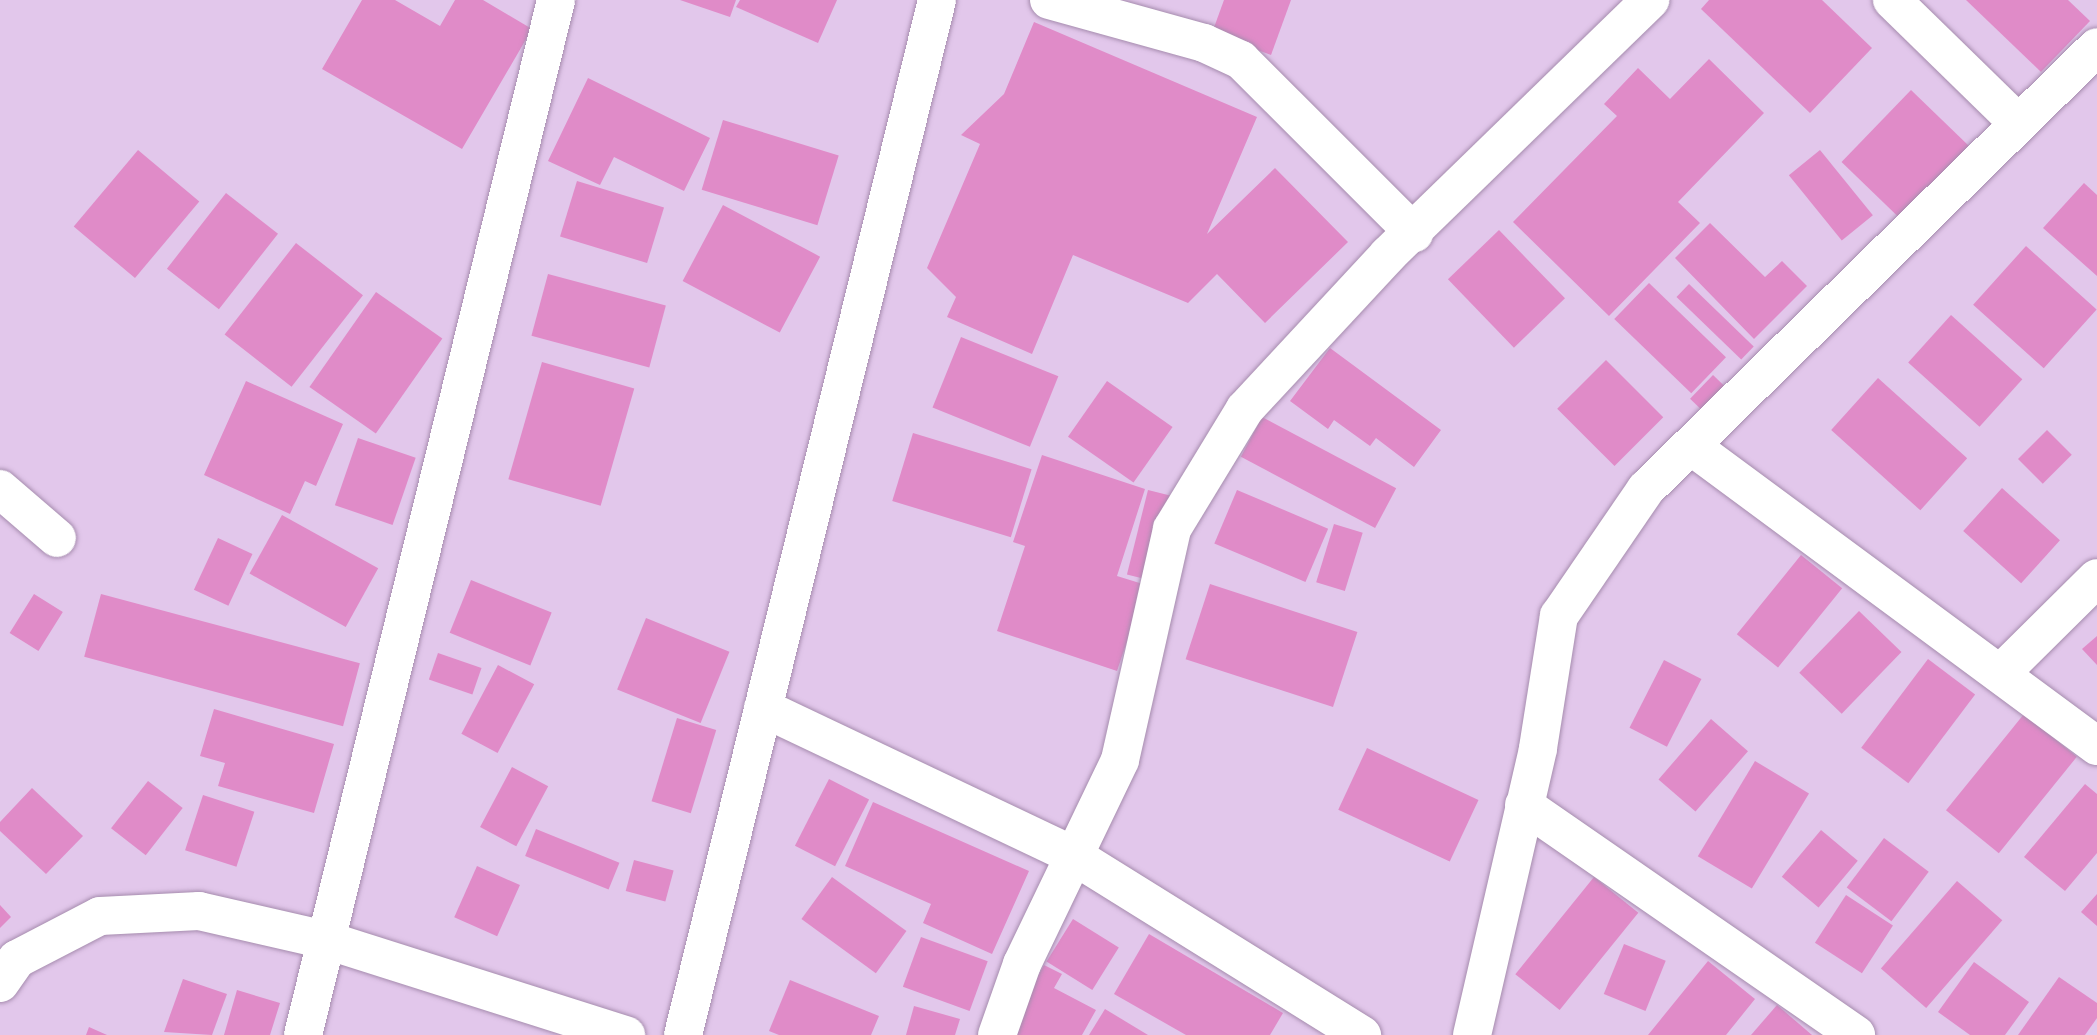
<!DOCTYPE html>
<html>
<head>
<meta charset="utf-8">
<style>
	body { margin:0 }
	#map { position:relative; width:2097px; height:1035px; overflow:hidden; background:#e2c7eb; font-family:"Nunito Sans",sans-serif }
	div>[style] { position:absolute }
	.building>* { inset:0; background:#e08bc8; transform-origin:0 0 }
	.roads { filter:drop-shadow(0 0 2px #a68cae) drop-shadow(0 0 2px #a68cae) }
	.minor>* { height:38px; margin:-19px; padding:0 19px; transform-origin:19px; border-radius:19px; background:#fff }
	span { translate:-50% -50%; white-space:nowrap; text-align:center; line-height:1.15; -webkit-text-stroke:5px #f9eefd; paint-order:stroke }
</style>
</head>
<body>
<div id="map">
	<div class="building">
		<div style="clip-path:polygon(362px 0,395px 0,440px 26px,455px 0,483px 0,532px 29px,462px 149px,322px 69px)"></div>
		<div style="clip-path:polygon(680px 0,736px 0,730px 17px)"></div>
		<div style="clip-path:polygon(740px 0,837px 0,818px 43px,736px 7px)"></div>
		<div style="clip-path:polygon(1224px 0,1291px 0,1271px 55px,1212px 33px)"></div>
		<div style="clip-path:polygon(1709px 0,1822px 0,1872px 48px,1810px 113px,1701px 9px)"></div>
		<div style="clip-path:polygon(1966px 0,2068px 0,2090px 21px,2041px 72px)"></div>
		<div style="clip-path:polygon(1034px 22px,1257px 117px,1207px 234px,1275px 168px,1348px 242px,1265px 323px,1217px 274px,1188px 303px,1073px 255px,1032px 354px,947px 317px,956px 297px,927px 268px,980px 144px,961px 135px,1004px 94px)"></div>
		<div style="clip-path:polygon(1709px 59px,1764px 113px,1678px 202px,1700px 223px,1609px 316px,1513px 222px,1617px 116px,1604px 104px,1638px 68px,1670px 99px)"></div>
		<div style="clip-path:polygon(588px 78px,710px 138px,684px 191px,614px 157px,600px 185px,548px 161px)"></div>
		<div style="left:1911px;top:90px;width:86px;height:100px;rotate:44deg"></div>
		<div style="left:723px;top:120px;width:121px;height:73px;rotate:17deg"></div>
		<div style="left:138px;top:150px;width:80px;height:100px;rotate:40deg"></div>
		<div style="left:1820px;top:150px;width:84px;height:40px;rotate:51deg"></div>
		<div style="left:577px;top:181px;width:91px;height:58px;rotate:17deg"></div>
		<div style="clip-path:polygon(2084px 183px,2097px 195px,2097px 276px,2043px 228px)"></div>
		<div style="left:226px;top:193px;width:66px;height:96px;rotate:38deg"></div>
		<div style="left:723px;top:205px;width:110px;height:86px;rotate:28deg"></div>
		<div style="clip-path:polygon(1710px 223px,1765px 277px,1782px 261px,1807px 286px,1754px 339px,1675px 258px)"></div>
		<div style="left:1499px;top:230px;width:95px;height:71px;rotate:46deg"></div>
		<div style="left:296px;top:243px;width:85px;height:116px;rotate:38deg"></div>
		<div style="left:2026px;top:246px;width:95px;height:79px;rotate:42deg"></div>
		<div style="left:548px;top:274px;width:122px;height:64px;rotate:15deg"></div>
		<div style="left:1649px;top:283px;width:107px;height:50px;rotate:44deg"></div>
		<div style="left:1689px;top:284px;width:90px;height:18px;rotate:44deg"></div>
		<div style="left:376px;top:292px;width:81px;height:116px;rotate:35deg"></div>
		<div style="left:1951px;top:315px;width:96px;height:64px;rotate:42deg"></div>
		<div style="left:961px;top:337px;width:105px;height:76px;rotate:22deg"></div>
		<div style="clip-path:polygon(1330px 348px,1441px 430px,1414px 467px,1376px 438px,1370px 446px,1334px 420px,1328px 429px,1290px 401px)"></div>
		<div style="left:1606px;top:360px;width:81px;height:69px;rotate:45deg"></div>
		<div style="left:542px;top:362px;width:96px;height:122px;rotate:16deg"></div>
		<div style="left:1713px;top:375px;width:32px;height:33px;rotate:44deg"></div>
		<div style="left:1878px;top:378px;width:120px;height:70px;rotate:42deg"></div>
		<div style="clip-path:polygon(246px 381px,343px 424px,316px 486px,305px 481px,290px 514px,204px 475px)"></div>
		<div style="left:1107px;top:381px;width:80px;height:68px;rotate:35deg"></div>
		<div style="left:1262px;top:417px;width:152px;height:45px;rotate:28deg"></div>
		<div style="left:2047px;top:430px;width:35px;height:41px;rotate:45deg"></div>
		<div style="left:913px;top:433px;width:124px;height:71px;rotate:17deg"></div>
		<div style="left:358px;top:438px;width:61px;height:71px;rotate:19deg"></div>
		<div style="clip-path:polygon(1042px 455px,1145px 489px,1117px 576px,1146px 585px,1117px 671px,997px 631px,1025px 546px,1013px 542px)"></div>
		<div style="left:2002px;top:488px;width:78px;height:58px;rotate:42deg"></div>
		<div style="left:1148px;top:490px;width:32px;height:87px;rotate:14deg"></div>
		<div style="left:1237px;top:490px;width:99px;height:58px;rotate:23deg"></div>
		<div style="left:282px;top:515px;width:110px;height:67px;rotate:29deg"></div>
		<div style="left:1334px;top:524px;width:30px;height:61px;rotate:17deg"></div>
		<div style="left:218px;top:538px;width:38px;height:57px;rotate:25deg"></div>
		<div style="left:1801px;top:555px;width:53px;height:102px;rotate:39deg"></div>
		<div style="left:471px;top:580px;width:87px;height:57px;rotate:22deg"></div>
		<div style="left:1210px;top:584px;width:155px;height:79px;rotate:18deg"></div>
		<div style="left:34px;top:594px;width:34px;height:46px;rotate:32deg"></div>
		<div style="left:101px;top:594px;width:268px;height:65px;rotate:15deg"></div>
		<div style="left:1859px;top:611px;width:59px;height:86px;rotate:44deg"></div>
		<div style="left:646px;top:618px;width:90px;height:77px;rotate:22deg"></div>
		<div style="clip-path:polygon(2097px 636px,2097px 665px,2082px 649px)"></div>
		<div style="left:438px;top:653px;width:46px;height:28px;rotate:19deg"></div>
		<div style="left:1928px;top:659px;width:59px;height:111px;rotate:37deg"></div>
		<div style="left:1664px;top:660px;width:42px;height:76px;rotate:27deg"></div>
		<div style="left:498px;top:665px;width:41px;height:78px;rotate:28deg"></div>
		<div style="clip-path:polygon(214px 709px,334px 744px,314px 813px,218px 786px,225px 763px,200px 756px)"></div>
		<div style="left:2024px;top:714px;width:68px;height:124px;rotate:39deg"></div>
		<div style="left:677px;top:718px;width:41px;height:87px;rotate:17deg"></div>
		<div style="left:1711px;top:719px;width:49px;height:80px;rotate:41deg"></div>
		<div style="left:1367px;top:748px;width:123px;height:68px;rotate:25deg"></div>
		<div style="left:1755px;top:761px;width:63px;height:111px;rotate:31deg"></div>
		<div style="left:512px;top:767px;width:41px;height:68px;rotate:28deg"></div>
		<div style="left:829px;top:779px;width:45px;height:75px;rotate:27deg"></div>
		<div style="left:148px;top:781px;width:44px;height:60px;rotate:38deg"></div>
		<div style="clip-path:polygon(2085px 784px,2097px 794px,2097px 853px,2065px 891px,2024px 857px)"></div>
		<div style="clip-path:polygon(32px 788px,83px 836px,46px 874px,0 831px,0 822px)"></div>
		<div style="left:203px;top:795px;width:54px;height:58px;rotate:18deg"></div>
		<div style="clip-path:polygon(873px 802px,1029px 871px,992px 954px,923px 923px,931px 904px,845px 866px)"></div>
		<div style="left:536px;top:829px;width:90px;height:29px;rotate:22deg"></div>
		<div style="left:1821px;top:830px;width:48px;height:61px;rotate:40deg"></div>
		<div style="left:1884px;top:838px;width:56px;height:62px;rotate:37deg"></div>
		<div style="left:634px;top:860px;width:41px;height:32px;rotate:15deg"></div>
		<div style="left:477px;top:866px;width:47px;height:56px;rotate:24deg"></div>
		<div style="left:832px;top:877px;width:92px;height:52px;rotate:36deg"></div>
		<div style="left:1594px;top:877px;width:57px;height:125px;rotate:39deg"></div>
		<div style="left:1957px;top:881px;width:60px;height:116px;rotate:41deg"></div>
		<div style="clip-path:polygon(2097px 894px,2097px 926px,2081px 912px)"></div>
		<div style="left:1846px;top:895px;width:56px;height:57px;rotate:33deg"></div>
		<div style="clip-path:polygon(0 905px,11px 917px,0 928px)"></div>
		<div style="left:1073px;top:919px;width:54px;height:50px;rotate:32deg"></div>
		<div style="clip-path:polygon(1149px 934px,1283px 1013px,1270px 1035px,1186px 1035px,1114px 994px)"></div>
		<div style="left:921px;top:937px;width:71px;height:53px;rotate:20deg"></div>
		<div style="left:1624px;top:944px;width:45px;height:54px;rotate:22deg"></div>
		<div style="clip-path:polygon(1708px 961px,1755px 999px,1726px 1035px,1648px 1035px)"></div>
		<div style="clip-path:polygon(1974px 962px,2029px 1002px,2005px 1035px,1970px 1035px,1938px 1012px)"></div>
		<div style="clip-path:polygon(1044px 965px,1062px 974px,1054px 988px,1096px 1010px,1082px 1035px,1006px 1035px)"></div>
		<div style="clip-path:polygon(2059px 977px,2097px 1003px,2097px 1018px,2085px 1035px,2018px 1035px)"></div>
		<div style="clip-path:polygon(183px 979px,227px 994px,212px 1035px,164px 1032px)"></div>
		<div style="clip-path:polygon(790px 980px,879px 1016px,871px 1035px,779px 1035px,769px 1031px)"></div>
		<div style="clip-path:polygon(237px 990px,280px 1003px,270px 1035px,224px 1035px)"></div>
		<div style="clip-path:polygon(1777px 1005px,1812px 1035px,1751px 1035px)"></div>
		<div style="clip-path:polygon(914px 1006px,960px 1019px,955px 1035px,906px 1035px)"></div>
		<div style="clip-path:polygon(1105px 1009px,1148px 1035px,1089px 1035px)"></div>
		<div style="clip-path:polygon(89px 1027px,107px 1035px,86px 1035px)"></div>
	</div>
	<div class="roads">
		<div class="minor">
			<div style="left:1049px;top:0;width:161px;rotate:15.5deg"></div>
			<div style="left:1204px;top:43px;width:41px;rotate:24.7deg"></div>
			<div style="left:1241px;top:60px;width:245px;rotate:45deg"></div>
			<div style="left:1892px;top:0;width:177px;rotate:44.3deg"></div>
			<div style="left:1691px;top:446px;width:505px;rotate:36.46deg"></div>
			<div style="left:0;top:489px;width:75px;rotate:40.7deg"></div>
			<div style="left:2000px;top:674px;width:136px;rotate:-44.7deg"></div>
			<div style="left:763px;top:708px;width:341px;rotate:25.4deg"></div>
			<div style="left:1071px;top:854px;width:343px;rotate:31.9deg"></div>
			<div style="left:1524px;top:805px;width:404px;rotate:34.7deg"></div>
			<div style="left:0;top:983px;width:29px;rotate:-55deg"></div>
			<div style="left:17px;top:959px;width:93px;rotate:-27.4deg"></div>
			<div style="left:100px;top:916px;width:99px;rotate:-2.9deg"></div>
			<div style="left:199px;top:911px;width:130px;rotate:12.9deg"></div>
			<div style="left:326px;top:940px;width:315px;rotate:17.6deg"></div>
			<div style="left:303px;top:1035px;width:1065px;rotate:-76.26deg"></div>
			<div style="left:683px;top:1035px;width:1066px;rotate:-76.21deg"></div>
			<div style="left:997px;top:1035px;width:75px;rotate:-70.6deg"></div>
			<div style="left:1022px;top:964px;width:226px;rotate:-64.3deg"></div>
			<div style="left:1120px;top:760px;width:237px;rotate:-77.3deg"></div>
			<div style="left:1172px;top:529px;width:140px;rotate:-58.7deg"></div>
			<div style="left:1245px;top:409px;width:210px;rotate:-47.1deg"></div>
			<div style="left:1388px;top:255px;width:366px;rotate:-44.2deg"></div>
			<div style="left:1472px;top:1035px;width:294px;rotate:-77deg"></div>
			<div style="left:1538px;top:748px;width:134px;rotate:-81deg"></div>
			<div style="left:1559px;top:616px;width:154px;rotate:-55.6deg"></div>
			<div style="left:1646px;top:489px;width:631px;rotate:-44.42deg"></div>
		</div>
	</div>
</div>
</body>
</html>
